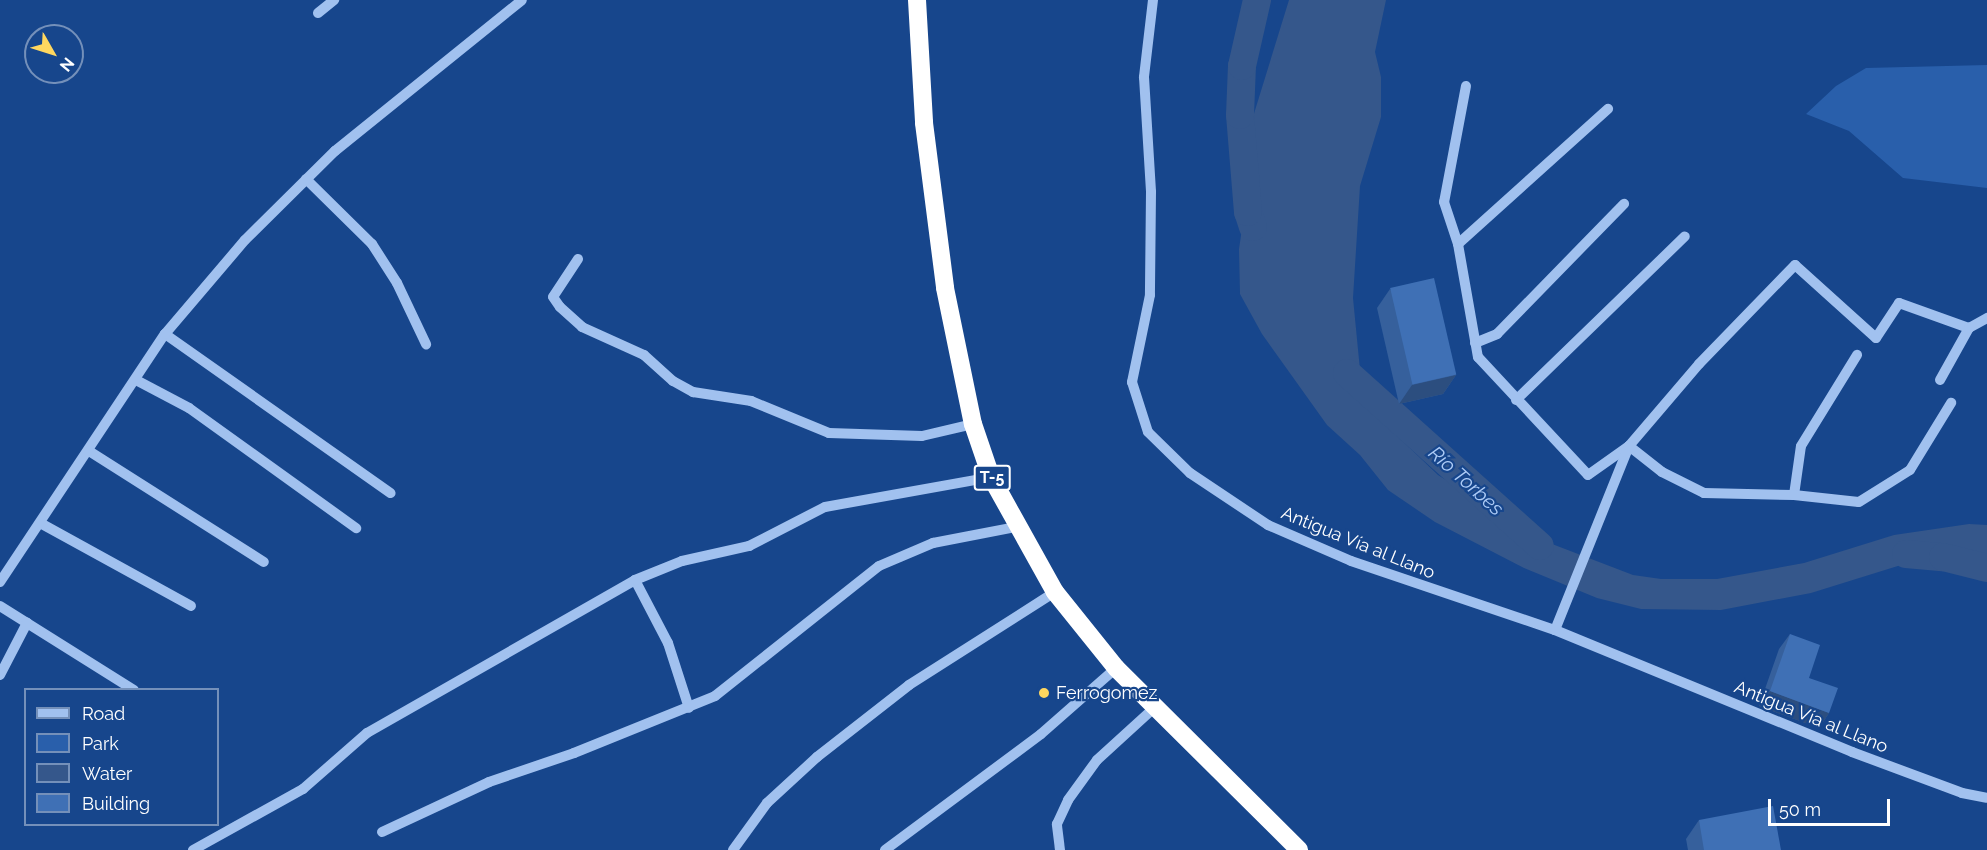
<!DOCTYPE html>
<html>
<head>
<meta charset="utf-8">
<style>
	body { margin:0 }
	#map { position:relative; width:1987px; height:850px; overflow:hidden; background:#17468c; font-family:Raleway,sans-serif }
	div>[style] { position:absolute }
	.green>* { inset:0; background:#295fab }
	.water>* { inset:0; background:#35578b }
	.river>* { height:28px; margin:-14px; padding:0 14px; transform-origin:14px; border-radius:14px; background:#35578b }
	.minor>* { height:10px; margin:-5px; padding:0 5px; transform-origin:5px; border-radius:5px; background:#a1c1ef }
	.highway>* { height:18px; margin:-9px; padding:0 9px; transform-origin:9px; border-radius:9px; background:#fff }
	.wall>* { inset:0; background:#36609c }
	.shaded-wall>* { inset:0; background:#2c4e7f }
	.building>* { inset:0; background:#3f70b5; transform-origin:0 0 }
	.dots>* { width:16px; height:16px; translate:-50% -50%; box-sizing:border-box; border:3px solid #17468c; border-radius:50% }
	span { translate:-50% -50%; white-space:nowrap; text-align:center; line-height:1.15; -webkit-text-stroke:4.5px #17468c; paint-order:stroke }
	.shield-label span { padding:2px 4px; background:#17468c; border:2px solid; border-radius:4px; -webkit-text-stroke-width:0 }
	.shield-label { font-size:16px; color:#fff; font-weight:700 }
	.street-label { font-size:18px; color:#fff }
	.poi-label { font-size:18px; color:#fff }
	.left { translate:0 -50%; text-align:left }
	.water-label { font-size:20px; color:#adcbf6; font-style:italic }
	.legend { position:absolute; left:24px; top:688px; width:195px; height:138px; box-sizing:border-box; background:#17468c; border:2px solid #7490ba; margin:0; padding:8px 10px; list-style:none; font-size:18px; color:#fff }
	.legend li { display:flex; align-items:center; gap:12px; height:30px }
	.legend b { width:30px; border:2px solid #7490ba }
	.north { position:absolute; left:24px; top:24px; width:60px; height:60px; box-sizing:border-box; background:#17468c; border:2px solid #7490ba; border-radius:50%; rotate:129deg; font-size:16px; font-weight:700; line-height:24px; text-align:center; color:#fff }
	.north::after { content:''; display:block; margin:auto; width:21px; height:27px; background:#ffd75f; clip-path:polygon(50% 0,100% 100%,50% 72%,0 100%) }
	.scale { position:absolute; left:1768px; top:799px; width:122px; height:27px; box-sizing:border-box; border:3px solid #fff; border-top:0; padding-left:8px; font-size:18px; line-height:21px; white-space:nowrap; color:#fff; -webkit-text-stroke:4px #17468c; paint-order:stroke }
</style>
</head>
<body>
<div id="map">
	<div class="green">
		<div style="clip-path:polygon(1987px 65px,1987px 188px,1903px 178px,1849px 131px,1806px 114px,1836px 86px,1866px 68px)"></div>
	</div>
	<div class="water">
		<div style="clip-path:polygon(1289px 0,1386px 0,1375px 52px,1381px 77px,1381px 117px,1360px 186px,1353px 298px,1360px 370px,1393px 432px,1438px 475px,1539px 539px,1633px 575px,1661px 579px,1717px 579px,1804px 563px,1894px 535px,1969px 524px,1987px 525px,1987px 557px,1941px 558px,1901px 565px,1811px 593px,1721px 610px,1641px 609px,1597px 598px,1524px 568px,1435px 522px,1388px 490px,1360px 455px,1327px 425px,1262px 334px,1240px 294px,1239px 249px,1253px 154px,1252px 120px)"></div>
	</div>
	<div class="river">
		<div style="left:1253px;top:227px;width:16px;rotate:-108deg"></div>
		<div style="left:1248px;top:212px;width:97px;rotate:-94.7deg"></div>
		<div style="left:1240px;top:115px;width:49px;rotate:-87.7deg"></div>
		<div style="left:1242px;top:66px;width:68px;rotate:-77.2deg"></div>
		<div style="left:1347px;top:373px;width:259px;rotate:41.9deg"></div>
		<div style="left:1906px;top:554px;width:37px;rotate:5deg"></div>
		<div style="left:1943px;top:557px;width:45px;rotate:14deg"></div>
	</div>
	<div class="minor">
		<div style="left:1153px;top:0;width:78px;rotate:96.7deg"></div>
		<div style="left:1144px;top:77px;width:115px;rotate:86.5deg"></div>
		<div style="left:1151px;top:192px;width:103px;rotate:90.6deg"></div>
		<div style="left:1150px;top:295px;width:89px;rotate:101.7deg"></div>
		<div style="left:1132px;top:382px;width:52px;rotate:72.3deg"></div>
		<div style="left:1148px;top:432px;width:59px;rotate:44.3deg"></div>
		<div style="left:1190px;top:473px;width:94px;rotate:33.7deg"></div>
		<div style="left:1268px;top:525px;width:90px;rotate:23.4deg"></div>
		<div style="left:1351px;top:561px;width:215px;rotate:18.7deg"></div>
		<div style="left:1555px;top:630px;width:321px;rotate:22.3deg"></div>
		<div style="left:1852px;top:752px;width:117px;rotate:20.4deg"></div>
		<div style="left:1962px;top:793px;width:25px;rotate:11deg"></div>
		<div style="left:318px;top:13px;width:21px;rotate:-39deg"></div>
		<div style="left:1466px;top:86px;width:118px;rotate:100.7deg"></div>
		<div style="left:1444px;top:202px;width:44px;rotate:71.6deg"></div>
		<div style="left:1458px;top:244px;width:115px;rotate:80deg"></div>
		<div style="left:1478px;top:357px;width:161px;rotate:47deg"></div>
		<div style="left:1588px;top:475px;width:50px;rotate:-35.3deg"></div>
		<div style="left:1629px;top:446px;width:108px;rotate:-49.5deg"></div>
		<div style="left:1699px;top:364px;width:138px;rotate:-45.9deg"></div>
		<div style="left:1795px;top:265px;width:109px;rotate:42deg"></div>
		<div style="left:1876px;top:338px;width:42px;rotate:-56.7deg"></div>
		<div style="left:1899px;top:303px;width:74px;rotate:19.7deg"></div>
		<div style="left:306px;top:179px;width:93px;rotate:44.6deg"></div>
		<div style="left:372px;top:244px;width:46px;rotate:57.3deg"></div>
		<div style="left:397px;top:283px;width:68px;rotate:64.6deg"></div>
		<div style="left:1458px;top:244px;width:202px;rotate:-42deg"></div>
		<div style="left:578px;top:259px;width:45px;rotate:123.3deg"></div>
		<div style="left:553px;top:297px;width:12px;rotate:55deg"></div>
		<div style="left:560px;top:307px;width:30px;rotate:42deg"></div>
		<div style="left:582px;top:327px;width:68px;rotate:24.3deg"></div>
		<div style="left:644px;top:355px;width:39px;rotate:42deg"></div>
		<div style="left:673px;top:381px;width:23px;rotate:29deg"></div>
		<div style="left:693px;top:392px;width:59px;rotate:8.8deg"></div>
		<div style="left:751px;top:401px;width:84px;rotate:22.3deg"></div>
		<div style="left:829px;top:433px;width:93px;rotate:1.8deg"></div>
		<div style="left:922px;top:436px;width:52px;rotate:-13.2deg"></div>
		<div style="left:165px;top:334px;width:276px;rotate:35.2deg"></div>
		<div style="left:1475px;top:343px;width:24px;rotate:-22deg"></div>
		<div style="left:1497px;top:334px;width:182px;rotate:-45.7deg"></div>
		<div style="left:136px;top:380px;width:60px;rotate:27.8deg"></div>
		<div style="left:189px;top:408px;width:206px;rotate:35.7deg"></div>
		<div style="left:1940px;top:380px;width:60px;rotate:-60.9deg"></div>
		<div style="left:1969px;top:328px;width:21px;rotate:-29deg"></div>
		<div style="left:1516px;top:400px;width:235px;rotate:-44.1deg"></div>
		<div style="left:89px;top:451px;width:207px;rotate:32.4deg"></div>
		<div style="left:1794px;top:495px;width:49px;rotate:-81.9deg"></div>
		<div style="left:1801px;top:446px;width:107px;rotate:-58.4deg"></div>
		<div style="left:42px;top:524px;width:170px;rotate:28.8deg"></div>
		<div style="left:635px;top:580px;width:71px;rotate:62.4deg"></div>
		<div style="left:668px;top:643px;width:68px;rotate:72.1deg"></div>
		<div style="left:0;top:582px;width:298px;rotate:-56.4deg"></div>
		<div style="left:165px;top:334px;width:123px;rotate:-49.6deg"></div>
		<div style="left:245px;top:240px;width:127px;rotate:-44.7deg"></div>
		<div style="left:335px;top:151px;width:240px;rotate:-38.9deg"></div>
		<div style="left:0;top:606px;width:158px;rotate:32.1deg"></div>
		<div style="left:1555px;top:630px;width:198px;rotate:-68.1deg"></div>
		<div style="left:1629px;top:446px;width:42px;rotate:38.2deg"></div>
		<div style="left:1662px;top:472px;width:47px;rotate:26.6deg"></div>
		<div style="left:1704px;top:493px;width:90px;rotate:1.3deg"></div>
		<div style="left:1794px;top:495px;width:65px;rotate:6.1deg"></div>
		<div style="left:1859px;top:502px;width:60px;rotate:-32.1deg"></div>
		<div style="left:1910px;top:470px;width:79px;rotate:-58.5deg"></div>
		<div style="left:0;top:675px;width:59px;rotate:-62.6deg"></div>
		<div style="left:382px;top:832px;width:118px;rotate:-25deg"></div>
		<div style="left:489px;top:782px;width:90px;rotate:-18.8deg"></div>
		<div style="left:574px;top:753px;width:152px;rotate:-22deg"></div>
		<div style="left:715px;top:696px;width:209px;rotate:-38.4deg"></div>
		<div style="left:879px;top:566px;width:59px;rotate:-23.1deg"></div>
		<div style="left:933px;top:543px;width:85px;rotate:-10.9deg"></div>
		<div style="left:193px;top:850px;width:126px;rotate:-29deg"></div>
		<div style="left:303px;top:789px;width:85px;rotate:-41.2deg"></div>
		<div style="left:367px;top:733px;width:309px;rotate:-29.7deg"></div>
		<div style="left:635px;top:580px;width:51px;rotate:-22deg"></div>
		<div style="left:682px;top:561px;width:69px;rotate:-12.6deg"></div>
		<div style="left:749px;top:546px;width:85px;rotate:-27.2deg"></div>
		<div style="left:825px;top:507px;width:169px;rotate:-10.2deg"></div>
		<div style="left:733px;top:850px;width:58px;rotate:-54.1deg"></div>
		<div style="left:767px;top:803px;width:68px;rotate:-42.6deg"></div>
		<div style="left:817px;top:757px;width:117px;rotate:-38deg"></div>
		<div style="left:909px;top:685px;width:173px;rotate:-32.5deg"></div>
		<div style="left:885px;top:850px;width:194px;rotate:-36.6deg"></div>
		<div style="left:1041px;top:734px;width:100px;rotate:-41.3deg"></div>
		<div style="left:1060px;top:850px;width:26px;rotate:-97deg"></div>
		<div style="left:1057px;top:824px;width:26px;rotate:-65deg"></div>
		<div style="left:1068px;top:800px;width:49px;rotate:-54.1deg"></div>
		<div style="left:1097px;top:760px;width:77px;rotate:-42.4deg"></div>
	</div>
	<div class="highway">
		<div style="left:917px;top:0;width:123px;rotate:86.7deg"></div>
		<div style="left:924px;top:123px;width:166px;rotate:82.7deg"></div>
		<div style="left:945px;top:288px;width:139px;rotate:78.4deg"></div>
		<div style="left:973px;top:424px;width:56px;rotate:71.2deg"></div>
		<div style="left:991px;top:477px;width:132px;rotate:60.9deg"></div>
		<div style="left:1055px;top:592px;width:97px;rotate:51.2deg"></div>
		<div style="left:1116px;top:668px;width:258px;rotate:44.8deg"></div>
	</div>
	<div class="wall">
		<div style="clip-path:polygon(1390px 289px,1456px 375px,1443px 394px,1399px 404px,1377px 308px)"></div>
		<div style="clip-path:polygon(1790px 634px,1809px 678px,1829px 713px,1819px 728px,1759px 706px,1779px 649px)"></div>
		<div style="clip-path:polygon(1699px 820px,1781px 850px,1688px 850px,1686px 839px)"></div>
	</div>
	<div class="shaded-wall">
		<div style="clip-path:polygon(1456px 375px,1443px 394px,1399px 404px,1412px 385px)"></div>
		<div style="clip-path:polygon(1770px 691px,1829px 713px,1819px 728px,1759px 706px)"></div>
	</div>
	<div class="building">
		<div style="left:1434px;top:278px;width:99px;height:45px;rotate:77deg"></div>
		<div style="clip-path:polygon(1790px 634px,1820px 645px,1809px 678px,1838px 688px,1829px 713px,1770px 691px)"></div>
		<div style="clip-path:polygon(1773px 806px,1781px 850px,1704px 850px,1699px 820px)"></div>
	</div>
	<div class="dots">
		<div style="left:1044px;top:693px;background:#ffd75f"></div>
	</div>
	<div class="shield-label">
		<span style="left:992px;top:478px">T-5</span>
	</div>
	<div class="street-label">
		<span style="left:1358px;top:543px;rotate:22deg">Antigua Vía al Llano</span>
		<span style="left:1811px;top:717px;rotate:22deg">Antigua Vía al Llano</span>
	</div>
	<div class="poi-label">
		<span class="left" style="left:1056px;top:693px">Ferrogomez</span>
	</div>
	<div class="water-label">
		<span style="left:1466px;top:481px;rotate:42deg">Río Torbes</span>
	</div>
	<ul class="legend">
	<li><b style="height:8px;background:#a1c1ef"></b>Road</li>
	<li><b style="height:16px;background:#295fab"></b>Park</li>
	<li><b style="height:16px;background:#35578b"></b>Water</li>
	<li><b style="height:16px;background:#3f70b5"></b>Building</li>
	</ul>
	<div class="north">N</div>
	<div class="scale">50 m</div>
</div>
</body>
</html>
